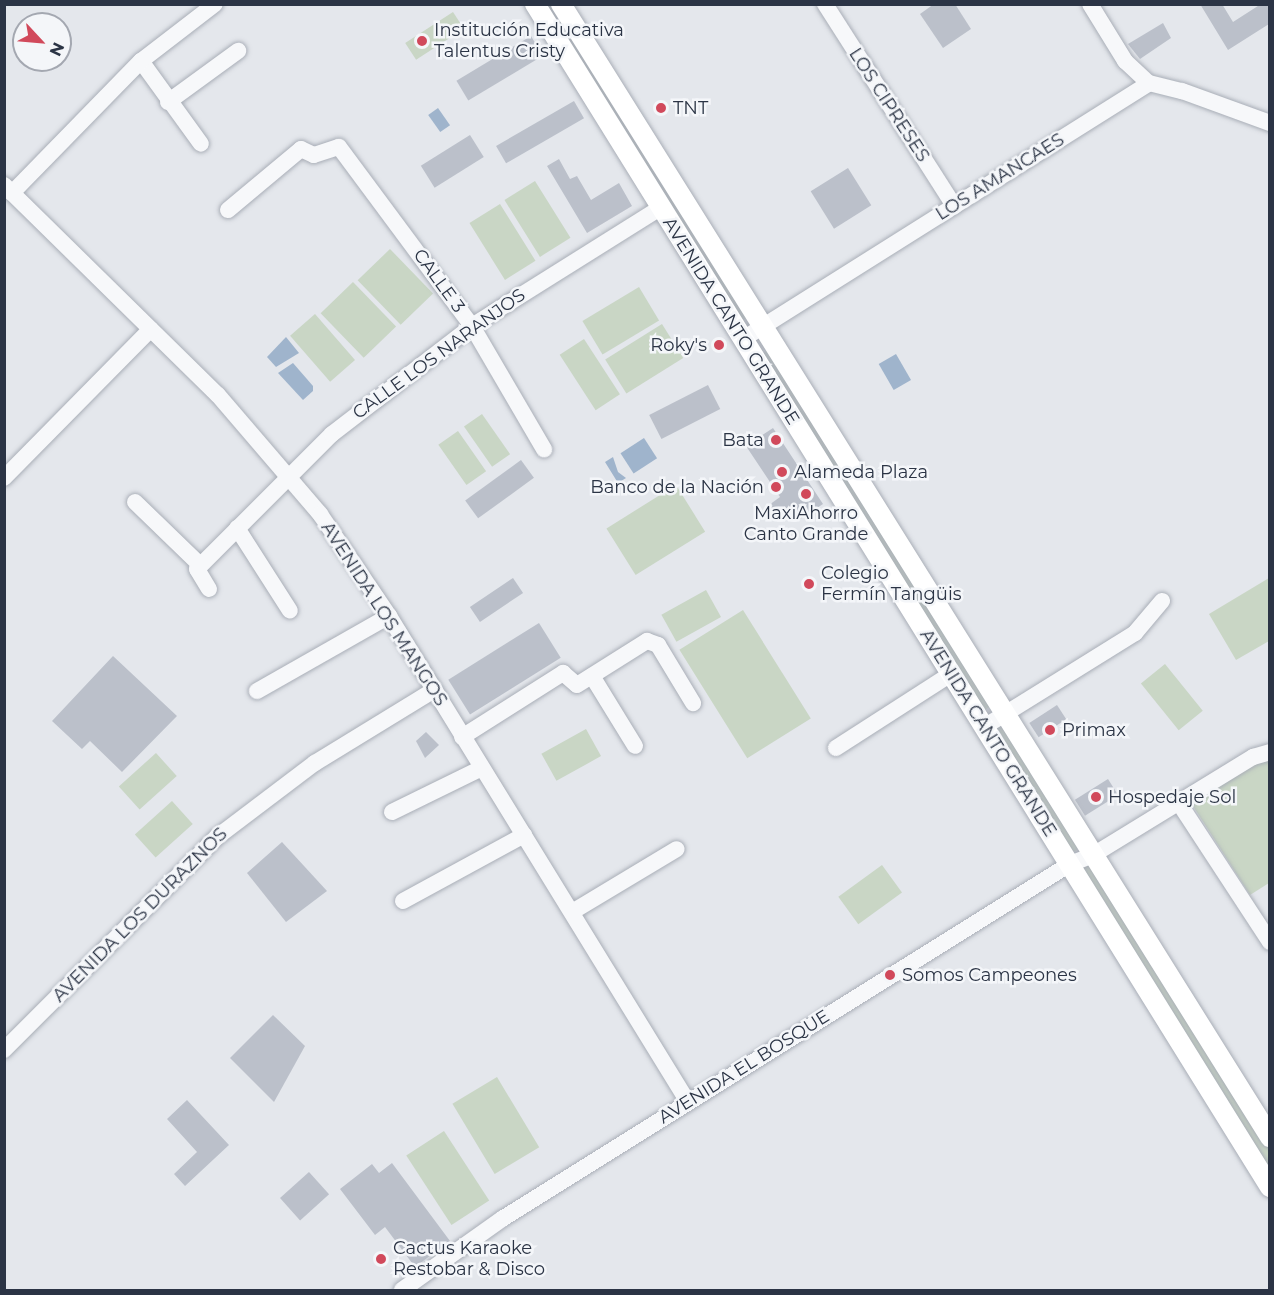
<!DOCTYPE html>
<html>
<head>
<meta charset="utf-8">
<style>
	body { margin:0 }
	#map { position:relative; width:1274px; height:1295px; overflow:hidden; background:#e4e7ec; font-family:Montserrat,sans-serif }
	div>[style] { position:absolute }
	.green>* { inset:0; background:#c9d6c5; transform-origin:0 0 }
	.water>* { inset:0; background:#9fb4cc; transform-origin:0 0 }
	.building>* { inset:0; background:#bbc0ca; transform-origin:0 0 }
	.roads { filter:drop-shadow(0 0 2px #a9aeb7) drop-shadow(0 0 2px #a9aeb7) }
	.minor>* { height:16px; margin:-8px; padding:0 8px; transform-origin:8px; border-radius:8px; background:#f7f8fa }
	.major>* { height:20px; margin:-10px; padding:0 10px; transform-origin:10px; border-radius:10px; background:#fff }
	.dots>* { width:16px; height:16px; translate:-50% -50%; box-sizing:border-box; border:3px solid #f4f6f9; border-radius:50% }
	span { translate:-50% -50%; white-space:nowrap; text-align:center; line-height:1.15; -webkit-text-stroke:5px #f4f6f9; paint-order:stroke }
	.poi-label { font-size:18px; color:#2b3445 }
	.left { translate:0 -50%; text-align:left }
	.right { translate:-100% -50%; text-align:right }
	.street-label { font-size:18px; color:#2b3445 }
	.frame { position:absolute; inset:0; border:6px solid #2b3445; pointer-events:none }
	.north { position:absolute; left:12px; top:12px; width:60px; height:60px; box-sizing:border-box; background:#f4f6f9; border:2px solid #a4a8b1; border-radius:50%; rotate:116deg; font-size:16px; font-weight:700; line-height:24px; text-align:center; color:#2b3445 }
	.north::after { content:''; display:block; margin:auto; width:21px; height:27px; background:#d1495b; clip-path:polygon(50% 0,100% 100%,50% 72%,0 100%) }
</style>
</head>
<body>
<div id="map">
	<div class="green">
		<div style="clip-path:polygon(541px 5px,556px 5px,749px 314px,745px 319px,740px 320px)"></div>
		<div style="left:453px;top:12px;width:20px;height:57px;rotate:57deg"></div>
		<div style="left:535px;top:181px;width:67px;height:36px;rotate:58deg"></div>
		<div style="left:500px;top:204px;width:67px;height:36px;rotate:58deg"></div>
		<div style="left:390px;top:249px;width:62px;height:45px;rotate:46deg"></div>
		<div style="left:353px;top:282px;width:62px;height:45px;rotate:46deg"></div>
		<div style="left:639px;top:287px;width:39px;height:66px;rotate:59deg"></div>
		<div style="left:315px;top:314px;width:61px;height:33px;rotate:49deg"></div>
		<div style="left:662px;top:324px;width:40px;height:67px;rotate:58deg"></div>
		<div style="left:584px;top:339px;width:66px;height:29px;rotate:57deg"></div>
		<div style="left:768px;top:350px;width:420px;height:7px;rotate:58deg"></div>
		<div style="left:482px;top:414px;width:49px;height:22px;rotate:55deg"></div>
		<div style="left:458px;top:431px;width:49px;height:24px;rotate:55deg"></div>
		<div style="left:676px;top:485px;width:55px;height:82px;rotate:58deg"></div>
		<div style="clip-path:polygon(1269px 578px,1269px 641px,1236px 660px,1209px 614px)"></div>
		<div style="left:706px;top:590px;width:31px;height:51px;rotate:61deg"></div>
		<div style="left:743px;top:610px;width:128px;height:75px;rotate:58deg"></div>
		<div style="left:1165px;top:664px;width:60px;height:31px;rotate:51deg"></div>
		<div style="clip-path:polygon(1001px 727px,1007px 729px,1080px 847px,1075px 851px,1070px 851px,996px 729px)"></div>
		<div style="left:586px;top:729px;width:31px;height:51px;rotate:61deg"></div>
		<div style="left:156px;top:753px;width:31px;height:50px;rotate:48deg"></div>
		<div style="clip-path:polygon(1269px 760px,1269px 883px,1250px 895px,1191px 803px,1253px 764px)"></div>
		<div style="left:172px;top:801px;width:31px;height:50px;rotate:48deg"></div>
		<div style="clip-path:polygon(1092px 863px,1269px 1144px,1269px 1170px,1080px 864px)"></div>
		<div style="left:882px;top:865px;width:34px;height:54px;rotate:54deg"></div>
		<div style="left:497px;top:1077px;width:82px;height:52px;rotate:59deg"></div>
		<div style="left:444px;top:1131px;width:83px;height:45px;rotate:57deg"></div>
	</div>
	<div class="water">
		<div style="left:438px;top:108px;width:21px;height:12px;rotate:55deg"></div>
		<div style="clip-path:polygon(286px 337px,299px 353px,276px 367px,267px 357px)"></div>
		<div style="left:896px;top:354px;width:30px;height:20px;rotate:60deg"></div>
		<div style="clip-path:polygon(293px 363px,313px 386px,313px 391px,303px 400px,278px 373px)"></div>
		<div style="left:644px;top:438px;width:24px;height:28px;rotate:57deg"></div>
		<div style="clip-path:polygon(613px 457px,618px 472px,626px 478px,618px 483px,605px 462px)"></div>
	</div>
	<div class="building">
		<div style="clip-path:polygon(934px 4px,955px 4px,971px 29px,943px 48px,920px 14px)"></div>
		<div style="clip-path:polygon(1200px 4px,1222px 4px,1233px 22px,1261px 4px,1269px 4px,1269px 24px,1228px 50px)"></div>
		<div style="clip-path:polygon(1163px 23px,1171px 38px,1140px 59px,1128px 44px)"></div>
		<div style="left:531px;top:36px;width:23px;height:87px;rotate:59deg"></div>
		<div style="left:574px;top:101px;width:20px;height:90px;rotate:60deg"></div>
		<div style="left:470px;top:135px;width:26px;height:58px;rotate:58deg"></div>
		<div style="clip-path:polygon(559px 159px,570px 179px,577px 176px,591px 200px,619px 183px,632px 206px,587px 233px,547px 166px)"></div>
		<div style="left:848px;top:168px;width:44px;height:44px;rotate:58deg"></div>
		<div style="left:708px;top:385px;width:27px;height:66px;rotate:63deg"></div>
		<div style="clip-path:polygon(773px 428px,823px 504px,797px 521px,789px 509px,777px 517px,769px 505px,780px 497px,746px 446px)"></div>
		<div style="left:521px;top:460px;width:22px;height:69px;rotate:54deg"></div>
		<div style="left:513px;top:578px;width:18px;height:52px;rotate:56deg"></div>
		<div style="left:539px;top:623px;width:41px;height:107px;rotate:58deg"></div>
		<div style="clip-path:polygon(113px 656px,177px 716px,122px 772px,90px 741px,82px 749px,52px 721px)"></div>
		<div style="left:1057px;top:705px;width:17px;height:33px;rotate:57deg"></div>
		<div style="clip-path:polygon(426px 732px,439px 745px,425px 758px,416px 741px)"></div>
		<div style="left:1108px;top:779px;width:19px;height:39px;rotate:58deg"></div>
		<div style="clip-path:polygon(282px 842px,327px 891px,286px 922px,247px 873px)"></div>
		<div style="clip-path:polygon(273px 1015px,305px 1046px,274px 1102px,230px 1058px)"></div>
		<div style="clip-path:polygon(187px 1100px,229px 1145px,185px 1186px,174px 1174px,197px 1152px,167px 1119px)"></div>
		<div style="clip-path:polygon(392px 1163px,450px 1241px,415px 1267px,385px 1227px,375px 1235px,340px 1189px,372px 1164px,379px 1173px)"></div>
		<div style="left:309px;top:1172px;width:30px;height:39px;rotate:48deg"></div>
	</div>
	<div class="roads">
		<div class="minor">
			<div style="left:825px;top:4px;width:240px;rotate:57.4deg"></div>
			<div style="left:1090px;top:4px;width:67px;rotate:58.4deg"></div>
			<div style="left:1125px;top:61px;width:33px;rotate:43deg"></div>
			<div style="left:141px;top:61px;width:102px;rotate:54.1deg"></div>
			<div style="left:168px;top:102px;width:87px;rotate:-36.1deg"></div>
			<div style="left:4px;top:185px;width:300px;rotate:44.5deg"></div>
			<div style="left:218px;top:395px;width:157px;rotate:49.4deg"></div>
			<div style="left:320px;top:514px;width:123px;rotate:55.9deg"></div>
			<div style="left:389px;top:616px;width:571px;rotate:58.4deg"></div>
			<div style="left:12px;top:193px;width:185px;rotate:-45.7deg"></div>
			<div style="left:141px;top:61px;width:93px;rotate:-37.6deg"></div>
			<div style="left:228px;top:210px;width:95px;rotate:-39.9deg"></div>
			<div style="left:301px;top:149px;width:14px;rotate:25deg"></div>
			<div style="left:314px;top:155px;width:26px;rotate:-18deg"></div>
			<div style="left:339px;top:147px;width:223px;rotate:53.4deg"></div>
			<div style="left:472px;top:326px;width:143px;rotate:59.7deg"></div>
			<div style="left:743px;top:339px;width:480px;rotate:-32.2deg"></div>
			<div style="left:1149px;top:83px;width:34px;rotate:14deg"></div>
			<div style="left:1182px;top:91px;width:94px;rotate:20deg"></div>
			<div style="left:4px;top:478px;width:209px;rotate:-45.4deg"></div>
			<div style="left:135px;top:502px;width:91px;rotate:44.1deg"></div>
			<div style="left:237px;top:528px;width:98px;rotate:57.4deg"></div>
			<div style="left:209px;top:589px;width:23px;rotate:-121deg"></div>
			<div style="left:197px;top:569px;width:191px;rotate:-45deg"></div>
			<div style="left:332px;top:434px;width:177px;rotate:-37.6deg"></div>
			<div style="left:472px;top:326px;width:222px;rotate:-32.1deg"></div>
			<div style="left:592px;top:676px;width:82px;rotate:58.4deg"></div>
			<div style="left:257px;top:691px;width:152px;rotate:-29.6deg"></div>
			<div style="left:984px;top:727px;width:178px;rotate:-31.9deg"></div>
			<div style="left:1135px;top:633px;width:42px;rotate:-49.8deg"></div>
			<div style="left:462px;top:737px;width:120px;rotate:-32.4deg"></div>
			<div style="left:563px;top:673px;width:18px;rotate:41deg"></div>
			<div style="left:577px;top:685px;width:83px;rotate:-32.2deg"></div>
			<div style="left:647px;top:641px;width:12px;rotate:20deg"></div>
			<div style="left:658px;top:645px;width:68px;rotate:58.9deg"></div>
			<div style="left:836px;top:748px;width:137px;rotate:-32.8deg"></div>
			<div style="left:1179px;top:803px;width:166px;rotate:56.8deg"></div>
			<div style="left:392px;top:812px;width:100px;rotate:-26.1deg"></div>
			<div style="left:403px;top:901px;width:138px;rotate:-28.6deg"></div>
			<div style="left:572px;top:912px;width:122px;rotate:-31deg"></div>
			<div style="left:4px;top:1050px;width:301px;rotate:-45deg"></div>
			<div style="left:217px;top:837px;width:123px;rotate:-37.1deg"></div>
			<div style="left:315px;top:763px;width:140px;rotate:-31.5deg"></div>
			<div style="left:402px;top:1290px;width:123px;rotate:-35.4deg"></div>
			<div style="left:502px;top:1219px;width:670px;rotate:-32.01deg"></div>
			<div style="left:1070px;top:864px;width:25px;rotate:-21deg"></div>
			<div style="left:1093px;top:855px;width:188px;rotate:-31.5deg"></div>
			<div style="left:1253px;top:757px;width:18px;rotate:-16deg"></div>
		</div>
		<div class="major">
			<div style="left:535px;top:4px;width:1393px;rotate:58.15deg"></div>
			<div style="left:561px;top:4px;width:1337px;rotate:57.96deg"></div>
		</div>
	</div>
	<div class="dots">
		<div style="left:422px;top:41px;background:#d1495b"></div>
		<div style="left:661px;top:108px;background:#d1495b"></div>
		<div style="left:719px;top:345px;background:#d1495b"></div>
		<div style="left:776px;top:440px;background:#d1495b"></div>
		<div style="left:782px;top:472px;background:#d1495b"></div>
		<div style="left:776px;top:487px;background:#d1495b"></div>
		<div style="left:806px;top:494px;background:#d1495b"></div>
		<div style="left:809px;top:584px;background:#d1495b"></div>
		<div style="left:1050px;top:730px;background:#d1495b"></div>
		<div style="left:1096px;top:797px;background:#d1495b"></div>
		<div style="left:890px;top:975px;background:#d1495b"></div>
		<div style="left:381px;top:1259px;background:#d1495b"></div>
	</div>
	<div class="poi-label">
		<span class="left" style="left:434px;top:41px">Institución Educativa<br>Talentus Cristy</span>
		<span class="left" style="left:673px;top:108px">TNT</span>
		<span class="right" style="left:707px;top:345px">Roky's</span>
		<span class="right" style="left:764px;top:440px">Bata</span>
		<span class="left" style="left:794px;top:472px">Alameda Plaza</span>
		<span class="right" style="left:764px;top:487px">Banco de la Nación</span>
		<span style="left:806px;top:524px">MaxiAhorro<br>Canto Grande</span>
		<span class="left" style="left:821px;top:584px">Colegio<br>Fermín Tangüis</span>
		<span class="left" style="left:1062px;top:730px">Primax</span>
		<span class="left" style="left:1108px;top:797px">Hospedaje Sol</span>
		<span class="left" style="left:902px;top:975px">Somos Campeones</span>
		<span class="left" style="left:393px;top:1259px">Cactus Karaoke<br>Restobar &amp; Disco</span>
	</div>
	<div class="street-label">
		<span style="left:889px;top:105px;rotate:57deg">LOS CIPRESES</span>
		<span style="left:1000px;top:177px;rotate:-32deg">LOS AMANCAES</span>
		<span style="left:439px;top:281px;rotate:54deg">CALLE 3</span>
		<span style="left:731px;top:321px;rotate:58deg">AVENIDA CANTO GRANDE</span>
		<span style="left:439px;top:354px;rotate:-36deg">CALLE LOS NARANJOS</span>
		<span style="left:384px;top:614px;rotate:57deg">AVENIDA LOS MANGOS</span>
		<span style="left:988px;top:733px;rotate:58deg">AVENIDA CANTO GRANDE</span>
		<span style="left:140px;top:915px;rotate:-45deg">AVENIDA LOS DURAZNOS</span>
		<span style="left:744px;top:1067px;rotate:-32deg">AVENIDA EL BOSQUE</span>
	</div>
	<div class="frame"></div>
	<div class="north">N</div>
</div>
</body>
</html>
